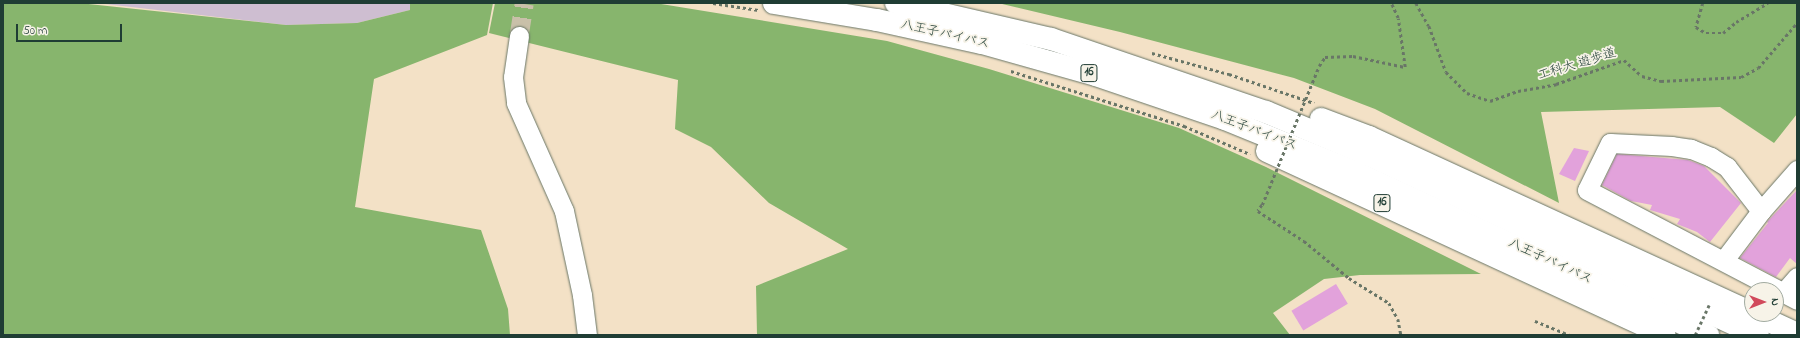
<!DOCTYPE html>
<html>
<head>
<meta charset="utf-8">
<style>
	body { margin:0 }
	#map { position:relative; width:1800px; height:338px; overflow:hidden; background:#f3e1c6; font-family:"Indie Flower","Klee One",sans-serif }
	div>[style] { position:absolute }
	.industrial>* { inset:0; background:#cebed1 }
	.forest>* { inset:0; background:#87b56d }
	.building>* { inset:0; background:#e2a2db; transform-origin:0 0 }
	.minor-tunnel>* { height:19px; margin-top:-9.5px; transform-origin:0; background:repeating-linear-gradient(90deg,#c9c0a9 0 19px,transparent 0 29px) }
	.path>* { height:2.5px; margin-top:-1.25px; transform-origin:0; background:repeating-linear-gradient(90deg,#697667 0 3px,transparent 0 6px) }
	.roads { filter:drop-shadow(0 0 1px #697667) drop-shadow(0 0 1px #697667) }
	.minor>* { height:19px; margin:-9.5px; padding:0 9.5px; transform-origin:9.5px; border-radius:9.5px; background:#fff }
	.highway>* { height:22px; margin:-11px; padding:0 11px; transform-origin:11px; border-radius:11px; background:#fff }
	.path-bridge>* { height:2.5px; margin-top:-1.25px; transform-origin:0; background:repeating-linear-gradient(90deg,#697667 0 3px,transparent 0 6px) }
	span { translate:-50% -50%; white-space:nowrap; text-align:center; line-height:1.15; -webkit-text-stroke:3.5px #f7f3e8; paint-order:stroke }
	.shield-label span { padding:1px 3px; background:#f7f3e8; border:1px solid; border-radius:3px; -webkit-text-stroke-width:0 }
	.shield-label { font-size:12px; color:#1f3d34; font-weight:700 }
	.street-label { font-size:13px; color:#1f3d34 }
	.frame { position:absolute; inset:0; border:4px solid #1f3d34; pointer-events:none }
	.north { position:absolute; left:1744px; top:282px; width:40px; height:40px; box-sizing:border-box; background:#f7f3e8; border:1px solid #a1aaa0; border-radius:50%; rotate:90deg; font-size:11px; font-weight:700; line-height:16px; text-align:center; color:#1f3d34 }
	.north::after { content:''; display:block; margin:auto; width:14px; height:18px; background:#d1495b; clip-path:polygon(50% 0,100% 100%,50% 72%,0 100%) }
	.scale { position:absolute; left:16px; top:24px; width:106px; height:18px; box-sizing:border-box; border:2px solid #1f3d34; border-top:0; padding-left:5px; font-size:12px; line-height:14px; white-space:nowrap; color:#1f3d34; -webkit-text-stroke:3px #f7f3e8; paint-order:stroke }
</style>
</head>
<body>
<div id="map">
	<div class="industrial">
		<div style="clip-path:polygon(97px 3px,410px 3px,410px 10px,357px 23px,286px 25px)"></div>
	</div>
	<div class="forest">
		<div style="clip-path:polygon(3px 3px,79px 3px,286px 25px,357px 23px,410px 10px,410px 3px,493px 3px,487px 35px,374px 79px,355px 207px,481px 230px,508px 309px,510px 335px,3px 335px)"></div>
		<div style="clip-path:polygon(495px 3px,655px 3px,887px 41px,989px 69px,1179px 128px,1266px 167px,1481px 274px,1360px 275px,1324px 279px,1273px 313px,1290px 335px,757px 335px,756px 286px,848px 249px,769px 203px,711px 147px,675px 129px,678px 80px,489px 33px)"></div>
		<div style="clip-path:polygon(998px 3px,1797px 3px,1797px 114px,1774px 143px,1720px 107px,1541px 112px,1559px 203px,1375px 109px,1294px 78px,1120px 32px)"></div>
	</div>
	<div class="building">
		<div style="clip-path:polygon(1574px 148px,1589px 151px,1575px 181px,1559px 174px)"></div>
		<div style="clip-path:polygon(1617px 154px,1688px 160px,1704px 166px,1741px 203px,1710px 242px,1697px 232px,1677px 224px,1680px 219px,1650px 210px,1652px 205px,1631px 201px,1602px 185px)"></div>
		<div style="clip-path:polygon(1797px 190px,1797px 264px,1790px 258px,1776px 277px,1740px 258px,1768px 223px,1767px 222px)"></div>
		<div style="left:1336px;top:284px;width:23px;height:52px;rotate:59deg"></div>
	</div>
	<div class="minor-tunnel">
		<div style="left:519px;top:36px;width:33px;rotate:-81deg"></div>
	</div>
	<div class="path">
		<div style="left:713px;top:3px;width:46px;rotate:8.8deg"></div>
		<div style="left:1416px;top:3px;width:26px;rotate:61deg"></div>
		<div style="left:1429px;top:26px;width:49px;rotate:69.7deg"></div>
		<div style="left:1446px;top:72px;width:30px;rotate:45deg"></div>
		<div style="left:1467px;top:93px;width:24px;rotate:19deg"></div>
		<div style="left:1490px;top:101px;width:30px;rotate:-20deg"></div>
		<div style="left:1518px;top:91px;width:39px;rotate:-10deg"></div>
		<div style="left:1556px;top:84px;width:72px;rotate:-19.4deg"></div>
		<div style="left:1624px;top:60px;width:24px;rotate:42deg"></div>
		<div style="left:1642px;top:76px;width:20px;rotate:15deg"></div>
		<div style="left:1661px;top:81px;width:80px;rotate:-2.9deg"></div>
		<div style="left:1741px;top:77px;width:19px;rotate:-28deg"></div>
		<div style="left:1758px;top:68px;width:60px;rotate:-49.1deg"></div>
		<div style="left:1703px;top:3px;width:25px;rotate:106deg"></div>
		<div style="left:1696px;top:27px;width:12px;rotate:31deg"></div>
		<div style="left:1706px;top:33px;width:17px"></div>
		<div style="left:1723px;top:33px;width:17px;rotate:-40deg"></div>
		<div style="left:1736px;top:22px;width:37px;rotate:-31deg"></div>
		<div style="left:1152px;top:53px;width:80px;rotate:15.3deg"></div>
		<div style="left:1229px;top:74px;width:90px;rotate:18.8deg"></div>
		<div style="left:1319px;top:66px;width:11px;rotate:-56deg"></div>
		<div style="left:1325px;top:57px;width:28px;rotate:-2deg"></div>
		<div style="left:1353px;top:56px;width:53px;rotate:11.9deg"></div>
		<div style="left:1405px;top:67px;width:49px;rotate:-98.1deg"></div>
		<div style="left:1398px;top:18px;width:17px;rotate:-115deg"></div>
		<div style="left:1011px;top:71px;width:182px;rotate:17.6deg"></div>
		<div style="left:1184px;top:126px;width:72px;rotate:23deg"></div>
		<div style="left:1262px;top:205px;width:7px;rotate:124deg"></div>
		<div style="left:1258px;top:211px;width:55px;rotate:33.1deg"></div>
		<div style="left:1304px;top:241px;width:58px;rotate:39.4deg"></div>
		<div style="left:1349px;top:278px;width:47px;rotate:32deg"></div>
		<div style="left:1389px;top:303px;width:18px;rotate:61deg"></div>
		<div style="left:1398px;top:319px;width:16px;rotate:79deg"></div>
		<div style="left:1535px;top:321px;width:37px;rotate:22deg"></div>
	</div>
	<div class="roads">
		<div class="minor">
			<div style="left:519px;top:36px;width:41px;rotate:98.3deg"></div>
			<div style="left:513px;top:77px;width:26px;rotate:83deg"></div>
			<div style="left:516px;top:103px;width:118px;rotate:66deg"></div>
			<div style="left:564px;top:211px;width:86px;rotate:77.9deg"></div>
			<div style="left:582px;top:295px;width:40px;rotate:82.9deg"></div>
			<div style="left:1761px;top:211px;width:56px;rotate:-127.7deg"></div>
			<div style="left:1727px;top:167px;width:19px;rotate:-148deg"></div>
			<div style="left:1711px;top:157px;width:22px;rotate:-158deg"></div>
			<div style="left:1691px;top:149px;width:19px;rotate:-171deg"></div>
			<div style="left:1672px;top:146px;width:62px;rotate:-177.2deg"></div>
			<div style="left:1610px;top:143px;width:52px;rotate:116.1deg"></div>
			<div style="left:1587px;top:190px;width:237px;rotate:27.6deg"></div>
			<div style="left:1724px;top:260px;width:61px;rotate:-52.9deg"></div>
			<div style="left:1761px;top:211px;width:55px;rotate:-48.7deg"></div>
			<div style="left:1784px;top:292px;width:20px;rotate:-49deg"></div>
		</div>
		<div class="highway">
			<div style="left:774px;top:3px;width:104px;rotate:9.4deg"></div>
			<div style="left:877px;top:20px;width:107px;rotate:12.4deg"></div>
			<div style="left:982px;top:43px;width:118px;rotate:15.7deg"></div>
			<div style="left:1096px;top:75px;width:136px;rotate:18.8deg"></div>
			<div style="left:1225px;top:119px;width:143px;rotate:22.2deg"></div>
			<div style="left:1357px;top:173px;width:387px;rotate:24.8deg"></div>
			<div style="left:896px;top:3px;width:159px;rotate:13.1deg"></div>
			<div style="left:1051px;top:39px;width:227px;rotate:18.8deg"></div>
			<div style="left:1266px;top:112px;width:106px;rotate:22.7deg"></div>
			<div style="left:1364px;top:153px;width:434px;rotate:24.8deg"></div>
			<div style="left:1321px;top:119px;width:51px;rotate:20.6deg"></div>
			<div style="left:1369px;top:137px;width:422px;rotate:24.7deg"></div>
			<div style="left:1267px;top:151px;width:438px;rotate:24.8deg"></div>
			<div style="left:1754px;top:314px;width:47px;rotate:24.9deg"></div>
		</div>
	</div>
	<div class="path-bridge">
		<div style="left:1262px;top:205px;width:150px;rotate:-67.7deg"></div>
		<div style="left:1695px;top:335px;width:35px;rotate:-65deg"></div>
	</div>
	<div class="shield-label">
		<span style="left:1089px;top:73px">16</span>
		<span style="left:1382px;top:203px">16</span>
	</div>
	<div class="street-label">
		<span style="left:945px;top:35px;rotate:13deg">八王子バイパス</span>
		<span style="left:1577px;top:65px;rotate:-17deg">工科大 遊歩道</span>
		<span style="left:1254px;top:131px;rotate:21deg">八王子バイパス</span>
		<span style="left:1550px;top:262px;rotate:25deg">八王子バイパス</span>
	</div>
	<div class="frame"></div>
	<div class="north">N</div>
	<div class="scale">50 m</div>
</div>
</body>
</html>
